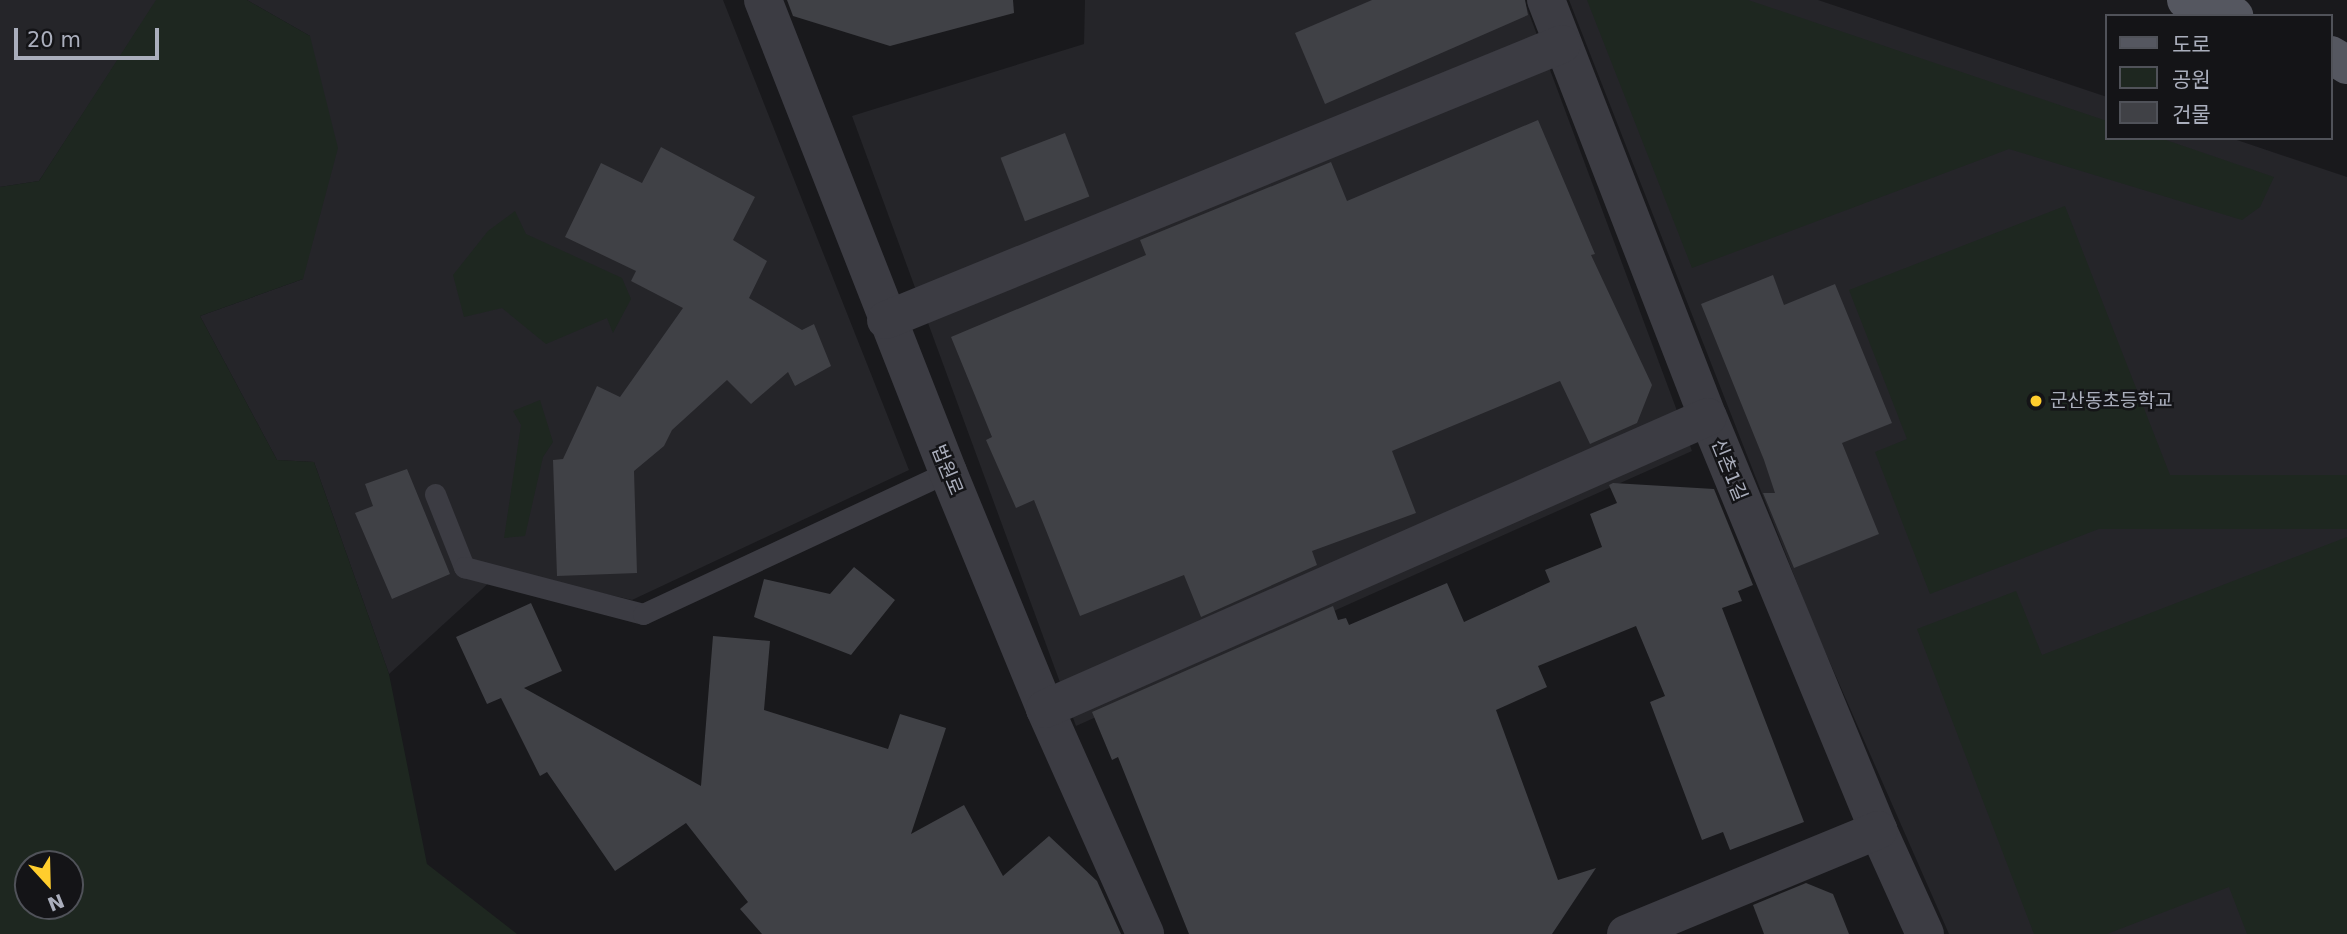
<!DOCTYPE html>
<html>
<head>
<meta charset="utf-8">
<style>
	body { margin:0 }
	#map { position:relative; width:2347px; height:934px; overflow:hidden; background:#19191c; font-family:"DejaVu Sans","Noto Sans KR",sans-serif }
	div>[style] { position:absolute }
	.built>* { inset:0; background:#252529 }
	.green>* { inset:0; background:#1e2720; transform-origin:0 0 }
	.building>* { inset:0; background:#404146; transform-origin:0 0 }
	.lane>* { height:21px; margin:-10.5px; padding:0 10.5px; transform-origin:10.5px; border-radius:10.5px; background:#3c3c43 }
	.street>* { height:38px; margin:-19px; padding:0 19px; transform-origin:19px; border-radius:19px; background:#3c3c43 }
	.primary>* { height:38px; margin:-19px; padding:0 19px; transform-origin:19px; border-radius:19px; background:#555760 }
	.dots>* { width:19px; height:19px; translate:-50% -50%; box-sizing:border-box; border:4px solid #141417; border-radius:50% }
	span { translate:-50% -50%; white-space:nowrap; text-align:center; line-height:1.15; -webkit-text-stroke:5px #141417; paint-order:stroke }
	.poi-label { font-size:19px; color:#aaaebc }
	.left { translate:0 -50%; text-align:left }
	.street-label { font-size:19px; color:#aaaebc }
	.legend { position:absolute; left:2105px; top:14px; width:228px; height:126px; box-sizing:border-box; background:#141417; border:2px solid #505259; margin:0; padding:9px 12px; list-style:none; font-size:21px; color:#aaaebc }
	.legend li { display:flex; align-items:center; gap:14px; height:35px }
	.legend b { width:35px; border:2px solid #505259 }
	.north { position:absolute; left:14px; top:850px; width:70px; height:70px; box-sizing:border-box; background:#141417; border:2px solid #505259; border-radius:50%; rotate:158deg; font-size:19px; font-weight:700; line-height:28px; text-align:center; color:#aaaebc }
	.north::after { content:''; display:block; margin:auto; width:24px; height:32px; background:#ffcd2d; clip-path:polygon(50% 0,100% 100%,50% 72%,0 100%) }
	.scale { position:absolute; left:14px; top:28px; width:145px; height:32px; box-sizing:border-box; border:4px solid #aaaebc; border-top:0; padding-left:9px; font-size:21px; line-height:24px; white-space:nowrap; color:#aaaebc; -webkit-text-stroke:5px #141417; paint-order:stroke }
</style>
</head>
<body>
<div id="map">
	<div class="built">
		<div style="clip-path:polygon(0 0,157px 0,39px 181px,0 187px)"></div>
		<div style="clip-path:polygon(247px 0,723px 0,909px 470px,632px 600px,503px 570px,389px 674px,314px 462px,277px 460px,200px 316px,303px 279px,310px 36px)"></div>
		<div style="clip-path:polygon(1085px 0,1524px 0,1692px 451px,1076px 726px,852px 116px,1084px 44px)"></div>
		<div style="clip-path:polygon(1569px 0,1818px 0,2107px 97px,2107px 138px,2231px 138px,2347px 177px,2347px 934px,1949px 934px,1813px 624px)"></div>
	</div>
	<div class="green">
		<div style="clip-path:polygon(evenodd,156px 0,247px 0,310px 36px,338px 148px,303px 279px,200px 316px,277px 460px,314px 462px,389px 674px,427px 864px,517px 934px,0 934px,0 187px,39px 181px,156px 0,28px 864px,70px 864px,70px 906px,28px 906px,28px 864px)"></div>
		<div style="clip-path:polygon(1587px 0,1748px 0,2107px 121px,2107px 138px,2160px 138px,2274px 177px,2260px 207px,2242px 220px,2009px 149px,1692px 268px)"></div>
		<div style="clip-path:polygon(2065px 206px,2179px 498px,1930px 594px,1875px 452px,1907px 439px,1849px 290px)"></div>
		<div style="clip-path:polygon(515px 211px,526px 234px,622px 278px,631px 299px,613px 333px,607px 318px,546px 344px,502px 308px,464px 317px,453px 275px,488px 231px)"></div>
		<div style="clip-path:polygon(540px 400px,553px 442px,543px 457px,525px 536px,504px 538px,521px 425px,513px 411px)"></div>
		<div style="left:2347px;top:475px;width:54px;height:346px;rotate:90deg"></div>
		<div style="clip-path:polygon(2347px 537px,2347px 934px,2247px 934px,2229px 887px,2107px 934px,2034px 934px,1917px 629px,2016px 591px,2042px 655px)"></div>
	</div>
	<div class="building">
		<div style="clip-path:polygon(787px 0,1013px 0,1014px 13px,890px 46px,793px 16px)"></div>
		<div style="clip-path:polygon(1372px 0,1525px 0,1528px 15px,1325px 104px,1295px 33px)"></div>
		<div style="clip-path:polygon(1538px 120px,1595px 254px,1591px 255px,1652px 385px,1637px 423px,1590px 444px,1560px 381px,1392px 451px,1416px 513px,1312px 551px,1317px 565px,1201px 617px,1184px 575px,1080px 616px,1034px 500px,1016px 508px,986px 440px,992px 437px,951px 337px,1146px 255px,1140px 240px,1331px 162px,1347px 201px)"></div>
		<div style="left:1065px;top:133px;width:68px;height:69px;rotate:69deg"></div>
		<div style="clip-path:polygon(661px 147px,755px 197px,733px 240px,767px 261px,749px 298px,802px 330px,814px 324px,831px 366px,795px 386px,788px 372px,751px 404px,727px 380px,672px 430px,664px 446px,634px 471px,637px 573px,557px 576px,553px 460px,563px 459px,597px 386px,620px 397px,683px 308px,631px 281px,636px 271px,565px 237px,601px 163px,642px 183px)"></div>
		<div style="clip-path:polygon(1773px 275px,1784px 305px,1835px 284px,1892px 423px,1842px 443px,1879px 534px,1794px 568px,1763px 493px,1775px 493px,1764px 460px,1701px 304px)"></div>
		<div style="clip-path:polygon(407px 469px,450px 574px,392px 599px,355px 513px,373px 506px,365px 484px)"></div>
		<div style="clip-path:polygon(1613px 483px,1714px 489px,1753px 585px,1738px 591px,1742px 601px,1722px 608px,1804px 822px,1730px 850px,1723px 832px,1702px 840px,1650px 702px,1665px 696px,1636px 626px,1538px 666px,1547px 687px,1496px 710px,1558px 880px,1596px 868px,1552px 934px,1189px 934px,1118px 757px,1112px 760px,1092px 712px,1333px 606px,1338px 620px,1346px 618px,1349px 625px,1447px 583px,1464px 622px,1550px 582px,1545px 570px,1602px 547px,1590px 514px,1617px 503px,1609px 485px)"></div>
		<div style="clip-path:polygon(854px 567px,895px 600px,851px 655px,754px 617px,764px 579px,830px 594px)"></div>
		<div style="clip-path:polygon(531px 603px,562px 671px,524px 688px,701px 786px,713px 636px,770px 641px,764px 710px,888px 749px,900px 714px,946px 728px,911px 834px,964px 805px,1003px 876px,1049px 836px,1097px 881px,1121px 934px,762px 934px,740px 909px,748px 902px,686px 823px,615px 871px,547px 772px,540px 776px,501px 698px,487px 704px,456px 637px)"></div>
		<div style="clip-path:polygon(1806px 883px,1833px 894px,1849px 934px,1764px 934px,1753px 905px)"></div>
	</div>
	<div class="lane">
		<div style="left:435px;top:494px;width:79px;rotate:68.3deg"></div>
		<div style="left:464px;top:567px;width:185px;rotate:14.7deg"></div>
		<div style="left:643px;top:614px;width:336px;rotate:-25deg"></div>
	</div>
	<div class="street">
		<div style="left:763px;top:0;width:507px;rotate:68.6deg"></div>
		<div style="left:948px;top:472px;width:256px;rotate:67.7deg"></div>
		<div style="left:1045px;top:709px;width:246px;rotate:66deg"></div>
		<div style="left:1546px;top:0;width:447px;rotate:68.8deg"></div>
		<div style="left:1708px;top:417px;width:447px;rotate:67.6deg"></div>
		<div style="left:1878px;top:830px;width:114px;rotate:65.7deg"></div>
		<div style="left:886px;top:320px;width:730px;rotate:-22.21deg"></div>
		<div style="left:1045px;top:709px;width:724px;rotate:-23.77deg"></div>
		<div style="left:1626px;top:934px;width:273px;rotate:-22.4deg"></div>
	</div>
	<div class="primary">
		<div style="left:2186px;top:0;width:51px;rotate:18.4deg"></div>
		<div style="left:2331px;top:55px;width:19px;rotate:32deg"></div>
	</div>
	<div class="dots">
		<div style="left:2036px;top:401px;background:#ffcd2d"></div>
	</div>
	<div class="poi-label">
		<span class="left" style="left:2050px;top:401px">군산동초등학교</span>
	</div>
	<div class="street-label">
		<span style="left:947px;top:470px;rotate:68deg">법원로</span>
		<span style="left:1729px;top:470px;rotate:68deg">신촌1길</span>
	</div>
	<ul class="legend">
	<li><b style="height:9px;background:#555760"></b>도로</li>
	<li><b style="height:19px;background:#1e2720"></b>공원</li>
	<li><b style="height:19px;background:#404146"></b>건물</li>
	</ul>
	<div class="north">N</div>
	<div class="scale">20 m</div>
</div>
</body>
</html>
